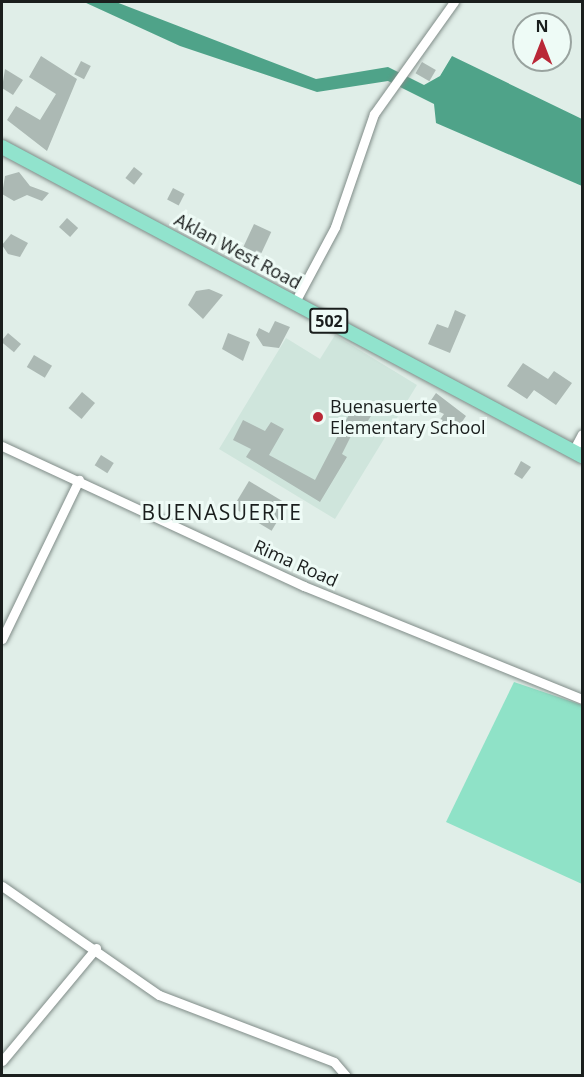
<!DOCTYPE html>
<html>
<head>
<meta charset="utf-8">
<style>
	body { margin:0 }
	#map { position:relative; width:584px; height:1077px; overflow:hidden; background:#e0eee8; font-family:"Open Sans",sans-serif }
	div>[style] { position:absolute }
	.built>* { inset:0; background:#cfe5dc }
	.green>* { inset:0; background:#8fe2c7 }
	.water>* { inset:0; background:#4fa389 }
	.building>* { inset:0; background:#acb9b4; transform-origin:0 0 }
	.roads { filter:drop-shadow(0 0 2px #808c88) drop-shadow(0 0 2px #808c88) }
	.street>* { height:9px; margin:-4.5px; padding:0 4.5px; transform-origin:4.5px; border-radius:4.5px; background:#fff }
	.primary>* { height:14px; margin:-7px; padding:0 7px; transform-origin:7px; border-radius:7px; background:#91e3cd }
	.dots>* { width:16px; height:16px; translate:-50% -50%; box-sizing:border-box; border:3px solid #eefbf6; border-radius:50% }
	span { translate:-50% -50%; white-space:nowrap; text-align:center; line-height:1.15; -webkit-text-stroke:6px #eefbf6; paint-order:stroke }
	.shield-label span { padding:2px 4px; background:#eefbf6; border:2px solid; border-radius:4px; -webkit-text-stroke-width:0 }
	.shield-label { font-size:16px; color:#1a1e1d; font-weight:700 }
	.street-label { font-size:18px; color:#1a1e1d }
	.poi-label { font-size:18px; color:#1a1e1d }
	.left { translate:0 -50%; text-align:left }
	.quarter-label { font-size:21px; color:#1a1e1d; letter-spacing:1.5px }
	.frame { position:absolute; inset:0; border:3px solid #1a1e1d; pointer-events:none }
	.north { position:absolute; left:512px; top:12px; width:60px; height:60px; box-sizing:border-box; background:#eefbf6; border:2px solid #99a39f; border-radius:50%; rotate:0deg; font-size:16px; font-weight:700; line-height:24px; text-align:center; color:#1a1e1d }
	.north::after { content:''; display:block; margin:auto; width:21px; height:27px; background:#b92837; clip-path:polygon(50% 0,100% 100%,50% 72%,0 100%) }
</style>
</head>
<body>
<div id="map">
	<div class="built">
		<div style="clip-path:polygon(335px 335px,417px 385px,335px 519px,219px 449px,286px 338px,320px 359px)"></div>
	</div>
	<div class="green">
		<div style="clip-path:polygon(514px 682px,582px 705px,582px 884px,446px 822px)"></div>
	</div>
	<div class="water">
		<div style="clip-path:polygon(84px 2px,116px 2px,316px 79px,388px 67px,424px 85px,440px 76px,452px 56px,582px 119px,582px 186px,436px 123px,434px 104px,388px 81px,317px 92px,180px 46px)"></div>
	</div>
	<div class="building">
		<div style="clip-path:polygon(41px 56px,77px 79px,47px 151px,7px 120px,16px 106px,40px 120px,56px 94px,29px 77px)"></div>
		<div style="left:81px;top:61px;width:11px;height:15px;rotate:27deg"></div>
		<div style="left:422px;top:62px;width:16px;height:13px;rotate:30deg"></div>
		<div style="clip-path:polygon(5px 69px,23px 80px,13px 95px,2px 88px)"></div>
		<div style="left:134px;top:167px;width:11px;height:14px;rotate:38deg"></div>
		<div style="clip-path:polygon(19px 172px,30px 186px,49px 193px,42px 201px,27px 195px,14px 201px,2px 194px,5px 176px)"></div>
		<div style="left:173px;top:188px;width:13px;height:13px;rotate:27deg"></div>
		<div style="left:67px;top:218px;width:15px;height:12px;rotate:42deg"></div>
		<div style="left:254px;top:224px;width:19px;height:25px;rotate:25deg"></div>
		<div style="clip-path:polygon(11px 234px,28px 243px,20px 257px,8px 254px,2px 245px)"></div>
		<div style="clip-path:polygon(209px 289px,223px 295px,203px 319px,188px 305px,196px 291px)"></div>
		<div style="clip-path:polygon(455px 310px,466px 315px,450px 353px,428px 344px,437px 324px,448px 328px)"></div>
		<div style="clip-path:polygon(275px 321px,290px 327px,279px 348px,263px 346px,256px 335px,259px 328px,269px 333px)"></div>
		<div style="left:8px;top:333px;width:17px;height:11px;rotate:40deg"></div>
		<div style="clip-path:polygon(228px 333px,250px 342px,243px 361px,222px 349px)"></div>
		<div style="left:34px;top:355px;width:21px;height:14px;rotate:31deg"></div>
		<div style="clip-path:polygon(523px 363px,548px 379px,554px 371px,572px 383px,556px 405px,534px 390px,527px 399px,507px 386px)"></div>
		<div style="left:82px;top:392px;width:17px;height:21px;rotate:40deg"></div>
		<div style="clip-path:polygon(436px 393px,466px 416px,455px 432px,439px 421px,444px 414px,427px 406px)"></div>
		<div style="clip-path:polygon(356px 401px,374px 411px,358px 437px,352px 434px,342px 454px,347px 457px,320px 502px,246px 457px,251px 449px,233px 440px,243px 420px,265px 431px,271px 422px,284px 429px,269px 455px,315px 480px)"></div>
		<div style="left:101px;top:455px;width:15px;height:12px;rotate:32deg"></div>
		<div style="clip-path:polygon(521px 461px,531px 467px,522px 479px,514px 474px)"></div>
		<div style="left:249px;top:481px;width:45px;height:31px;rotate:31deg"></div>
	</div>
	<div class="roads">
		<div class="street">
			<div style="left:295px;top:302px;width:85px;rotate:-61.9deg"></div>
			<div style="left:335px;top:227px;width:120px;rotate:-71deg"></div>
			<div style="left:374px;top:114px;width:138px;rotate:-54.5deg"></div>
			<div style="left:2px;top:446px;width:333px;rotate:24.9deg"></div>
			<div style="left:304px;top:586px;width:300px;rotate:22.1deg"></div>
			<div style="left:573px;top:451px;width:19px;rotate:-62deg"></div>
			<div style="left:2px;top:639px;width:177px;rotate:-64.2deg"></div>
			<div style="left:2px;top:886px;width:191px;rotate:34.8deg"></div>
			<div style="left:159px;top:995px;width:187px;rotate:20.9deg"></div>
			<div style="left:334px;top:1062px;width:18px;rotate:49deg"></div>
			<div style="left:2px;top:1061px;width:147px;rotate:-50.2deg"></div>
		</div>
		<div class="primary">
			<div style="left:2px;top:147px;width:657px;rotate:28.05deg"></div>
		</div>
	</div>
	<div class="dots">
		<div style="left:318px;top:417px;background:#b92837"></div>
	</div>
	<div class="shield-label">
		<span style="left:329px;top:321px">502</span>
	</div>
	<div class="street-label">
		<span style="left:238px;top:251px;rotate:28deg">Aklan West Road</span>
		<span style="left:296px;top:563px;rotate:24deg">Rima Road</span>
	</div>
	<div class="poi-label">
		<span class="left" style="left:330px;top:417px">Buenasuerte<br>Elementary School</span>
	</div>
	<div class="quarter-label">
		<span style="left:222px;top:512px">BUENASUERTE</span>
	</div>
	<div class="frame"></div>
	<div class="north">N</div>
</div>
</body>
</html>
